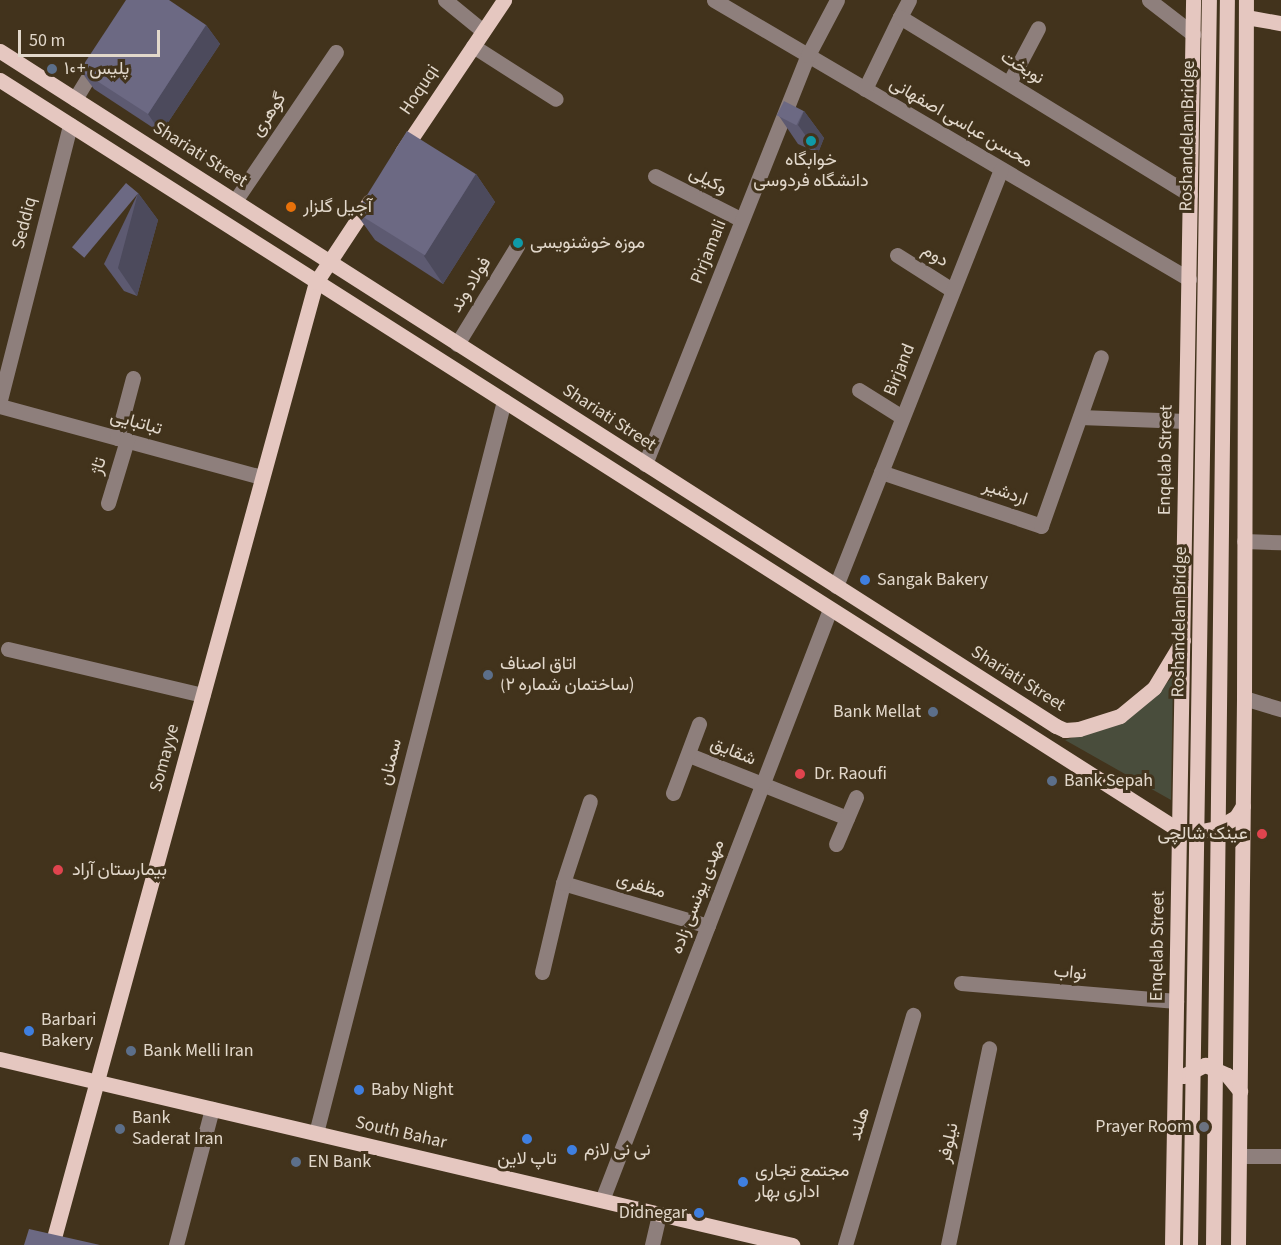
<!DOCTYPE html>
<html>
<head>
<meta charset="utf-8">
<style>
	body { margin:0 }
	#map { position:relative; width:1281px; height:1245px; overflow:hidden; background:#42331c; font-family:"Source Sans 3",Vazirmatn,sans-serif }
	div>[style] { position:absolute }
	.green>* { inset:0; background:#494d3c }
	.minor>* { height:15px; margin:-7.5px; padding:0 7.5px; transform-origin:7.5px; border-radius:7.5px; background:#8e7f7c }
	.major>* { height:15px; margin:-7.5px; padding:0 7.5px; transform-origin:7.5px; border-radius:7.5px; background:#e5c7c0 }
	.major-bridge>* { height:15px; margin:-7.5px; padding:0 7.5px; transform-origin:7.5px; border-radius:7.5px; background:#e5c7c0 }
	.wall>* { inset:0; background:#5d5a71 }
	.shaded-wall>* { inset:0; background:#4c4a5c }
	.building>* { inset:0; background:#6c6983; transform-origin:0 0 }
	.dots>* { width:16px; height:16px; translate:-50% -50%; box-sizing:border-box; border:3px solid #42331c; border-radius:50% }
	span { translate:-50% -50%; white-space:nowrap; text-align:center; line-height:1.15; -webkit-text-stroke:6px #42331c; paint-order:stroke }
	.street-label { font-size:18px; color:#e2d8cb }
	.poi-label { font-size:18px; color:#e2d8cb }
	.left { translate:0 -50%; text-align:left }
	.right { translate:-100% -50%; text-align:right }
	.scale { position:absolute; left:18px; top:30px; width:142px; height:27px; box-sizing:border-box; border:3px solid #e2d8cb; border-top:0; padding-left:8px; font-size:18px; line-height:21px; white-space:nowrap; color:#e2d8cb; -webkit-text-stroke:4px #42331c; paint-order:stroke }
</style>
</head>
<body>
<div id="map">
	<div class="green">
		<div style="clip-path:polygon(1173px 677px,1171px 800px,1065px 740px,1126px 720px)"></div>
	</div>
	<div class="minor">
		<div style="left:445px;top:0;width:49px;rotate:39.2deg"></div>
		<div style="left:714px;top:0;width:551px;rotate:30.43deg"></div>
		<div style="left:1149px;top:0;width:56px;rotate:37.7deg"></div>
		<div style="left:900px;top:17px;width:19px;rotate:-62deg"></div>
		<div style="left:473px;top:46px;width:98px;rotate:32.6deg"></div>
		<div style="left:1009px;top:83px;width:62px;rotate:-62.2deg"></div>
		<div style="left:865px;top:89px;width:80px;rotate:-64.1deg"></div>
		<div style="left:900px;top:17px;width:340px;rotate:31.5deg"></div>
		<div style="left:75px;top:99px;width:44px;rotate:-58.8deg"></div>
		<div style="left:655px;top:176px;width:97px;rotate:26.8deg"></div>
		<div style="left:235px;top:201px;width:180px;rotate:-55.9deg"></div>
		<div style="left:897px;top:255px;width:65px;rotate:32.5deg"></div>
		<div style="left:457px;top:344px;width:115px;rotate:-58.5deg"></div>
		<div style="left:859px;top:390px;width:51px;rotate:32.1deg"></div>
		<div style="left:0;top:400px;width:284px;rotate:-75.7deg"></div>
		<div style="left:0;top:406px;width:271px;rotate:15.2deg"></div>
		<div style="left:1080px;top:417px;width:106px;rotate:2.2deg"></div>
		<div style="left:117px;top:438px;width:62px;rotate:-75.1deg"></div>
		<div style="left:645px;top:464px;width:440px;rotate:-68.3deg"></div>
		<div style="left:808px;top:55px;width:62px;rotate:-62.2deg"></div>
		<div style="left:881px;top:472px;width:169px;rotate:18.6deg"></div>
		<div style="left:1041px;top:526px;width:179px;rotate:-70.5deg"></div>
		<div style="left:108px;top:503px;width:66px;rotate:-73.2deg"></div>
		<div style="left:1244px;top:541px;width:37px;rotate:2deg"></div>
		<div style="left:836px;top:586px;width:448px;rotate:-68.4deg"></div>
		<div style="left:8px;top:649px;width:200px;rotate:13.3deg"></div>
		<div style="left:1244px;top:698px;width:39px;rotate:17deg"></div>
		<div style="left:689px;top:755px;width:170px;rotate:21.7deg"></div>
		<div style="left:673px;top:793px;width:74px;rotate:-69.4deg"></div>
		<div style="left:836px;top:844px;width:51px;rotate:-66.9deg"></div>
		<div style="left:563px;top:883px;width:151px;rotate:16.5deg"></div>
		<div style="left:542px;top:972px;width:91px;rotate:-76.7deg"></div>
		<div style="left:563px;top:883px;width:86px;rotate:-71.8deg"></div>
		<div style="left:961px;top:983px;width:216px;rotate:4.8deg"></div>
		<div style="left:316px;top:1133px;width:756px;rotate:-75.6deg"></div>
		<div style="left:1239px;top:1156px;width:42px"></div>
		<div style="left:602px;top:1200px;width:633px;rotate:-68.9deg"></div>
		<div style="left:176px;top:1245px;width:141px;rotate:-75.2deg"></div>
		<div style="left:652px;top:1245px;width:32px;rotate:-77deg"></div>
		<div style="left:845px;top:1245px;width:240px;rotate:-73.5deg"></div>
		<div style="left:948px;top:1245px;width:201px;rotate:-78.2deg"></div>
	</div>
	<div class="major">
		<div style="left:1246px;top:17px;width:36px;rotate:10deg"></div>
		<div style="left:0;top:51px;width:1253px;rotate:32.59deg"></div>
		<div style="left:1056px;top:726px;width:10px;rotate:24deg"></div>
		<div style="left:1065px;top:730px;width:14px;rotate:-4deg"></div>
		<div style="left:1079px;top:729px;width:43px;rotate:-17.6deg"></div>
		<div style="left:1120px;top:716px;width:44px;rotate:-39.5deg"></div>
		<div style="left:1154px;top:688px;width:56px;rotate:-58.9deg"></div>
		<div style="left:0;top:80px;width:1399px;rotate:32.47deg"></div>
		<div style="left:1180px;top:831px;width:11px;rotate:10deg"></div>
		<div style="left:1191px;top:833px;width:26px;rotate:-11deg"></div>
		<div style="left:1217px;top:828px;width:22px;rotate:-30deg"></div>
		<div style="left:1236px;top:817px;width:13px;rotate:-58deg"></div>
		<div style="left:402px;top:152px;width:183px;rotate:-56.1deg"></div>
		<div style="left:0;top:1059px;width:814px;rotate:13.22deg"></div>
		<div style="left:1183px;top:1076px;width:25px;rotate:-27deg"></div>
		<div style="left:1205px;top:1065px;width:24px;rotate:24deg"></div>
		<div style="left:1227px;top:1075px;width:21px;rotate:51deg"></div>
		<div style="left:52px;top:1245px;width:999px;rotate:-74.67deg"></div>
		<div style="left:316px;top:282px;width:96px;rotate:-56.5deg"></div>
		<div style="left:1172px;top:1245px;width:1245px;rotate:-89.03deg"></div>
		<div style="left:1238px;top:1245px;width:547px;rotate:-89.37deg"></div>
		<div style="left:1244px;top:698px;width:698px;rotate:-89.84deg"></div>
	</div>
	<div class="major-bridge">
		<div style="left:1190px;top:1245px;width:1245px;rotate:-89.13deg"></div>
		<div style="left:1213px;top:1245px;width:1245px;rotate:-89.36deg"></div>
	</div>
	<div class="wall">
		<div style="clip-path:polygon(206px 25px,220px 44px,161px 133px,94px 89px,80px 70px)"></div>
		<div style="clip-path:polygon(804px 111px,824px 138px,818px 153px,798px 144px,779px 116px)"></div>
		<div style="clip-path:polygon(476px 174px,495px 202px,443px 284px,375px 240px,355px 212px)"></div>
		<div style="clip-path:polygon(138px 193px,158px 220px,137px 296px,124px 291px,104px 264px)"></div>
	</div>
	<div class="shaded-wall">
		<div style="clip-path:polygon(206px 25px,220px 44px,161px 133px,148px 114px)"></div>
		<div style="clip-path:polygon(804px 111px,824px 138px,818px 153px,798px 125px)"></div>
		<div style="clip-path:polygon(476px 174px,495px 202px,443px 284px,424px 256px)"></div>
		<div style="clip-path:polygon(138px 193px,158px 220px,137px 296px,118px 268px)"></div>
	</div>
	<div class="building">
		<div style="clip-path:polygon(126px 0,169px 0,206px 25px,148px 114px,80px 70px)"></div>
		<div style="left:784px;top:101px;width:22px;height:16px;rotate:27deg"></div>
		<div style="left:407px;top:131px;width:81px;height:96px;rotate:32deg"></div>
		<div style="left:126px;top:183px;width:16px;height:84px;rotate:40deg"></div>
		<div style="clip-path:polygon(29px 1229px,100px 1245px,24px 1245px)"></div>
	</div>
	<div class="dots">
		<div style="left:52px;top:69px;background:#5c6f8a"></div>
		<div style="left:811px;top:141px;background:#0f9aa8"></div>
		<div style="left:291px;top:207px;background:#e8710a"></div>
		<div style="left:518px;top:243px;background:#0f9aa8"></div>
		<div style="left:865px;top:580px;background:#3f7fe0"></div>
		<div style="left:488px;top:675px;background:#5c6f8a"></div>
		<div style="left:933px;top:712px;background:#5c6f8a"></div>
		<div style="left:800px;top:774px;background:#e0444e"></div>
		<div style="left:1052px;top:781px;background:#5c6f8a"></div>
		<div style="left:1262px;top:834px;background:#e0444e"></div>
		<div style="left:58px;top:870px;background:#e0444e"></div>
		<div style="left:29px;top:1031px;background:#3f7fe0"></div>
		<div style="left:131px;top:1051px;background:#5c6f8a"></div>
		<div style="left:359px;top:1090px;background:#3f7fe0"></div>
		<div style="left:1204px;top:1127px;background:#6b7280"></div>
		<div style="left:120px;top:1129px;background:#5c6f8a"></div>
		<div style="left:527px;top:1139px;background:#3f7fe0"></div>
		<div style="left:572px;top:1150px;background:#3f7fe0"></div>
		<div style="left:296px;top:1162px;background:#5c6f8a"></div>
		<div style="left:743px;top:1182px;background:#3f7fe0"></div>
		<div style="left:699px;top:1213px;background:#3f7fe0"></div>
	</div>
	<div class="street-label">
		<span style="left:1022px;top:68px;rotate:32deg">نوبخت</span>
		<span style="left:420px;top:90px;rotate:-56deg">Hoquqi</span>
		<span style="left:269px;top:115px;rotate:-56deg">گوهری</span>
		<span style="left:961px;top:123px;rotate:30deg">محسن عباسی اصفهانی</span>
		<span style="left:1188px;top:136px;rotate:-89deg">Roshandelan Bridge</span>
		<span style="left:200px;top:155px;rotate:32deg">Shariati Street</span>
		<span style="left:708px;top:181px;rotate:27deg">وکیلی</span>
		<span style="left:25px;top:223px;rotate:-76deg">Seddiq</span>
		<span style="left:709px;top:252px;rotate:-68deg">Pirjamali</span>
		<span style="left:935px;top:256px;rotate:32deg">دوم</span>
		<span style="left:471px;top:285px;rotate:-58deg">فولاد وند</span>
		<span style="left:900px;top:370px;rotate:-68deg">Birjand</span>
		<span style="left:609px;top:418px;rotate:33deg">Shariati Street</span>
		<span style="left:136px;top:423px;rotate:15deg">تباتبایی</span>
		<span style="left:1166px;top:460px;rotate:-89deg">Enqelab Street</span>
		<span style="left:99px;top:466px;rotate:-73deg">تاژ</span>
		<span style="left:1005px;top:493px;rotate:19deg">اردشیر</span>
		<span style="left:1180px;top:622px;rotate:-89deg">Roshandelan Bridge</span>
		<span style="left:1018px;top:679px;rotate:32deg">Shariati Street</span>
		<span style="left:733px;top:752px;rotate:22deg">شقایق</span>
		<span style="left:165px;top:758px;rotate:-75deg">Somayye</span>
		<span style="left:391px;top:762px;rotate:-76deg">سمنان</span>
		<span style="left:641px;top:886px;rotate:17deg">مظفری</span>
		<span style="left:698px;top:897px;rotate:-69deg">مهدی یونسی زاده</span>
		<span style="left:1158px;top:946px;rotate:-89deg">Enqelab Street</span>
		<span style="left:1070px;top:973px;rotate:5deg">نواب</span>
		<span style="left:860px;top:1124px;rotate:-73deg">هلند</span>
		<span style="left:401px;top:1133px;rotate:13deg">South Bahar</span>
		<span style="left:949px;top:1143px;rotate:-78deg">نیلوفر</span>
	</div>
	<div class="poi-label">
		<span class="left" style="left:64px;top:69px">پلیس +۱۰</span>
		<span style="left:811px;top:171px">خوابگاه<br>دانشگاه فردوسی</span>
		<span class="left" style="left:303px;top:207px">آجیل گلزار</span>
		<span class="left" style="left:530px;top:243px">موزه خوشنویسی</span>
		<span class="left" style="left:877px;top:580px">Sangak Bakery</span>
		<span class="left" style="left:500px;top:675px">اتاق اصناف<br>(ساختمان شماره ۲)</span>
		<span class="right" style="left:921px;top:712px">Bank Mellat</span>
		<span class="left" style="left:814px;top:774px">Dr. Raoufi</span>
		<span class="left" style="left:1064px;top:781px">Bank Sepah</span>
		<span class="right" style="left:1248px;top:834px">عينک شالچی</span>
		<span class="left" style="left:72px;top:870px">بیمارستان آراد</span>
		<span class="left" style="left:41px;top:1031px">Barbari<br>Bakery</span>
		<span class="left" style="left:143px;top:1051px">Bank Melli Iran</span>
		<span class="left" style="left:371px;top:1090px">Baby Night</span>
		<span class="left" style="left:132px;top:1129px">Bank<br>Saderat Iran</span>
		<span class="right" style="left:1192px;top:1127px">Prayer Room</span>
		<span class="left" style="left:584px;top:1150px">نی نی لازم</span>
		<span style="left:527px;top:1159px">تاپ لاین</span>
		<span class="left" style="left:308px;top:1162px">EN Bank</span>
		<span class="left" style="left:755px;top:1182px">مجتمع تجاری<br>اداری بهار</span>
		<span class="right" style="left:687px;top:1213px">Didnegar</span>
	</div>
	<div class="scale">50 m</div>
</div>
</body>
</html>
